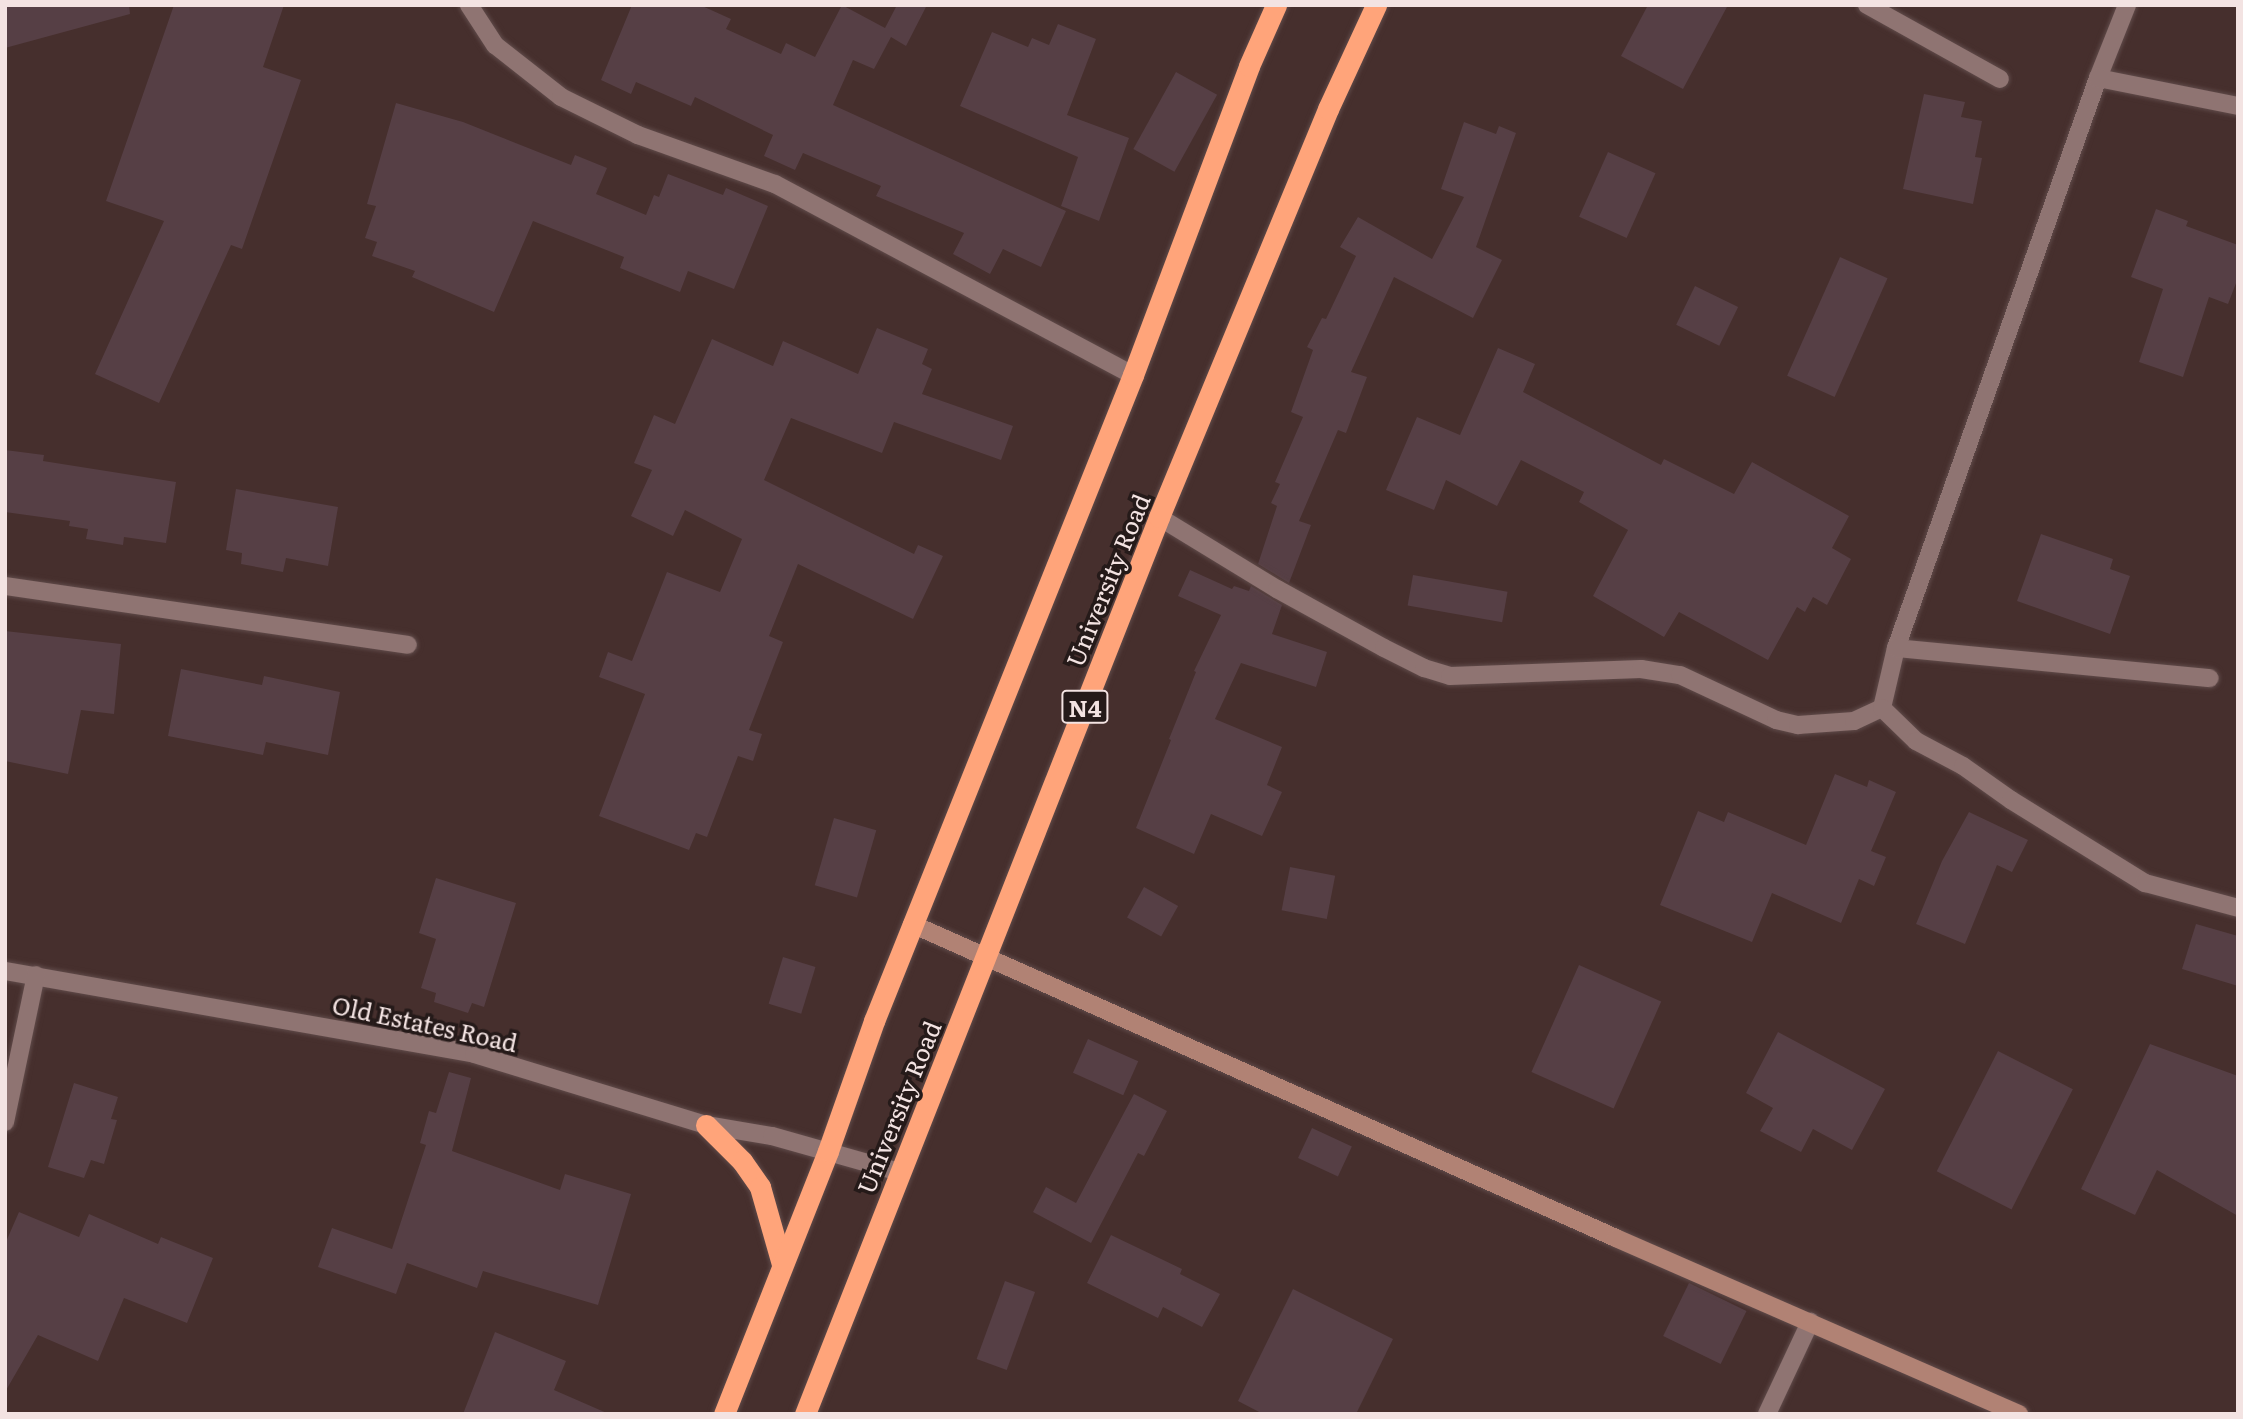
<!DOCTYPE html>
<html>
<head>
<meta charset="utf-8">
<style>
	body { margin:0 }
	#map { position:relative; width:2243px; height:1419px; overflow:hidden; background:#462f2d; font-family:Literata,serif }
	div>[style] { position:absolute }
	.building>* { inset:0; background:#563f45; transform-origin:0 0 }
	.roads { filter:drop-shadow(0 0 2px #604b4a) drop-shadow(0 0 2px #604b4a) }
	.street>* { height:18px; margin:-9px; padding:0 9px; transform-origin:9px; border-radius:9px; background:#8f7472 }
	.secondary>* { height:18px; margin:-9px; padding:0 9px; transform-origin:9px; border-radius:9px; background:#b18274 }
	.highway>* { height:21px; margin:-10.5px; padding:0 10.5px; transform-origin:10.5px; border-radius:10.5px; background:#ffa47a }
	span { translate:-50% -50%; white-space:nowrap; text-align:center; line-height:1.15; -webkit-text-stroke:7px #251a19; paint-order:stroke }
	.shield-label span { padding:2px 5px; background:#251a19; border:2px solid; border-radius:5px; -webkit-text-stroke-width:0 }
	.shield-label { font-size:23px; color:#f3e3e2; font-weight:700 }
	.street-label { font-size:24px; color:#f3e3e2 }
	.frame { position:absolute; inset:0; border:7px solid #f3e3e2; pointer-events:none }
</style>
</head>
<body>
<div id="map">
	<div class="building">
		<div style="clip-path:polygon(5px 5px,129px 5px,130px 14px,5px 48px)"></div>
		<div style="clip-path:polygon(174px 5px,284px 5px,263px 67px,301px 80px,242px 249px,231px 245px,159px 403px,95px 374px,164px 221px,106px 201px)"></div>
		<div style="clip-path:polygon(632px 5px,700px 5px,731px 19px,726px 29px,781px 54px,786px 43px,815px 57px,842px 5px,885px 28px,897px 5px,927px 5px,906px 46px,891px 37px,874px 69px,853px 60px,833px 105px,1066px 211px,1041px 267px,1003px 249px,990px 274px,953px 254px,964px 233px,876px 196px,881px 186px,803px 153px,795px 170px,764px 156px,773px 135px,695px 97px,691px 106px,636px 82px,631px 94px,601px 80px)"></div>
		<div style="clip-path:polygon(1648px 5px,1728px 5px,1683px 89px,1621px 56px)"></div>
		<div style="clip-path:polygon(1058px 24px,1096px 39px,1067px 115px,1129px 138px,1099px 221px,1061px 206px,1078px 157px,960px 106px,992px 32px,1028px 47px,1032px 38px,1049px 45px)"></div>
		<div style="left:1176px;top:72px;width:47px;height:88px;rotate:29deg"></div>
		<div style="clip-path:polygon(1924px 94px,1965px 102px,1961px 117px,1982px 121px,1975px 157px,1982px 158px,1973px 204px,1903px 189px)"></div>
		<div style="clip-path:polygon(396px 103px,463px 122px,571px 165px,575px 155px,607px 168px,596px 194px,646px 215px,654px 195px,659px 197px,668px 174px,723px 195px,726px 188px,768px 206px,734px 289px,688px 271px,680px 292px,620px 268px,624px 257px,533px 221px,494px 312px,412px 277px,415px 271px,372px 256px,377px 242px,365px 238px,376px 206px,367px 204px)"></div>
		<div style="clip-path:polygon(1464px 122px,1496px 134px,1499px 126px,1516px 133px,1476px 247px,1502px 260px,1473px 318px,1394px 277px,1351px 372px,1367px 377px,1346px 433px,1338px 430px,1299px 521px,1311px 525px,1289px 583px,1258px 564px,1277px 506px,1271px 503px,1280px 484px,1275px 482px,1303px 417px,1291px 412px,1313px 350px,1307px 347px,1322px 318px,1326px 319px,1356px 256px,1340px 247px,1358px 217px,1432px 259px,1464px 197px,1441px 189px)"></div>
		<div style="left:1608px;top:152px;width:52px;height:71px;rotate:24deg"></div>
		<div style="clip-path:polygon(2156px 209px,2188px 221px,2186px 226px,2238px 245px,2238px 278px,2228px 304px,2209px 297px,2183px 377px,2139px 362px,2163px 289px,2131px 277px)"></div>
		<div style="left:1840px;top:257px;width:52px;height:130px;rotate:24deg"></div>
		<div style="left:1695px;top:286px;width:48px;height:43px;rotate:26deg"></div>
		<div style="clip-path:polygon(877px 328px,928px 349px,922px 364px,932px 369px,922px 394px,1013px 426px,1001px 460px,894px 422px,882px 453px,791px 418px,764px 480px,914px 554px,918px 545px,943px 556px,913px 619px,798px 564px,769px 636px,783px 642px,749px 730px,762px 734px,753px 761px,738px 756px,707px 837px,696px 833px,689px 850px,599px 816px,645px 694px,599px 677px,608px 652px,632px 661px,667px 572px,720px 592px,742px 539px,685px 510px,673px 536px,631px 516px,652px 470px,634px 463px,654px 415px,675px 424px,712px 339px,773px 366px,783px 341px,858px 374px)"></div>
		<div style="clip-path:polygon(1498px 348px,1535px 364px,1523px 392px,1661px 465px,1664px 459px,1734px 494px,1752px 462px,1849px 516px,1832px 548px,1851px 559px,1827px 605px,1813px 597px,1805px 612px,1797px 607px,1768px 660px,1679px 612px,1664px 637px,1593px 596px,1628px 530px,1579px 502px,1584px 492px,1521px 460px,1497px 506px,1446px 480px,1434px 510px,1386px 490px,1417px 417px,1460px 435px)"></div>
		<div style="clip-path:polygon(5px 450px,44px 455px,43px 461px,176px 482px,166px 543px,124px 537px,123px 545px,86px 539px,88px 529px,69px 526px,70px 521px,5px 512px)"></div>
		<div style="clip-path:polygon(236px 489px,338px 507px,328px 566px,286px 558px,283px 572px,241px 564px,242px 553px,226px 550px)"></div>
		<div style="clip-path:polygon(2041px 534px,2113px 559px,2110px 569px,2130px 576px,2110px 634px,2017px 601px)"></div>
		<div style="clip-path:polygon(1190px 570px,1232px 589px,1234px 586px,1249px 591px,1251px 586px,1282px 605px,1272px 634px,1327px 652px,1316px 687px,1241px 663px,1215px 719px,1282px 747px,1267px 785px,1282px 792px,1262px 836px,1211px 814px,1194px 854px,1136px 828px,1171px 740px,1169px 739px,1196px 672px,1194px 671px,1221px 615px,1178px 596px)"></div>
		<div style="left:1413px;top:575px;width:96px;height:31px;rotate:10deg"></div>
		<div style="clip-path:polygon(5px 631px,121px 644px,114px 714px,81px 710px,68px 774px,5px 761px)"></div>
		<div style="clip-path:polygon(181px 669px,262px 685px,264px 676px,340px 692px,328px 755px,266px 742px,263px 755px,168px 736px)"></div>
		<div style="clip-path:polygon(1835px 774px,1867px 787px,1869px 780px,1896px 792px,1871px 851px,1886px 857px,1874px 886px,1859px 879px,1841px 923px,1772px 893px,1752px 942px,1660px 905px,1698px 811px,1724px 822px,1728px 812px,1806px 845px)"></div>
		<div style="clip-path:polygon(1969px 812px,2028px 840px,2012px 872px,1997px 865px,1965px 944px,1916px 924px,1942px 861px)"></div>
		<div style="left:834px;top:818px;width:44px;height:70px;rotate:16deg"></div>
		<div style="left:1290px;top:867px;width:46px;height:44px;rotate:11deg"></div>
		<div style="clip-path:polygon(436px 878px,516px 903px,484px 1007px,472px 1003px,468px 1013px,434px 1002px,436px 993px,421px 988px,436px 939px,419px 933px)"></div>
		<div style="left:1144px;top:887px;width:39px;height:35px;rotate:29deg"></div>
		<div style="clip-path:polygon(2196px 924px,2238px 936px,2238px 986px,2182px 969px)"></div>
		<div style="left:783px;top:957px;width:34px;height:49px;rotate:17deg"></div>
		<div style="left:1579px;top:965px;width:90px;height:117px;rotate:24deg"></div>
		<div style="clip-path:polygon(1778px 1032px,1885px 1089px,1852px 1150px,1813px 1129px,1801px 1152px,1760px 1131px,1773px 1108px,1746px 1093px)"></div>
		<div style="left:1088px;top:1039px;width:55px;height:37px;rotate:24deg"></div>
		<div style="clip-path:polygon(2150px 1044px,2238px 1076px,2238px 1216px,2157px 1170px,2135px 1215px,2081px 1189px)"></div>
		<div style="left:1998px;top:1051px;width:84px;height:135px;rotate:27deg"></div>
		<div style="clip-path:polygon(449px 1072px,471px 1078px,452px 1151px,560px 1190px,565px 1174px,631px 1194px,598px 1305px,483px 1271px,477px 1288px,407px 1263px,396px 1294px,318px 1267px,332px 1228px,392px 1249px,426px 1145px,420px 1143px,429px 1111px,436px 1113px)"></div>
		<div style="clip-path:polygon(74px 1083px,118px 1097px,111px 1119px,117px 1120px,104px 1164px,91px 1160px,84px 1178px,48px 1167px)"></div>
		<div style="clip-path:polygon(1134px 1094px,1167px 1111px,1144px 1156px,1138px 1153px,1091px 1243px,1033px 1212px,1046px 1187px,1076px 1203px)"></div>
		<div style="left:1312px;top:1128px;width:44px;height:33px;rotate:25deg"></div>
		<div style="clip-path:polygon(19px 1212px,79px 1237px,89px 1214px,158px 1244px,161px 1237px,213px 1258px,187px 1323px,124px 1298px,98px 1361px,38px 1335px,5px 1392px,5px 1244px)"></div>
		<div style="clip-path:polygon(1111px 1235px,1182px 1269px,1180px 1274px,1220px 1294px,1202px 1327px,1163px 1307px,1158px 1318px,1087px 1283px)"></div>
		<div style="left:1005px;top:1281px;width:32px;height:83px;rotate:20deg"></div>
		<div style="left:1689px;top:1283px;width:64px;height:59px;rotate:26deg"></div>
		<div style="clip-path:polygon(1293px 1289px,1393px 1339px,1356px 1414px,1263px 1414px,1238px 1401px)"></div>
		<div style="clip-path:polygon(495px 1332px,566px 1361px,554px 1390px,609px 1414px,463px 1414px)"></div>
	</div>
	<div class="roads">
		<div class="street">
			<div style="left:469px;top:5px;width:48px;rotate:57deg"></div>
			<div style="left:495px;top:45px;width:84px;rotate:38.2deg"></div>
			<div style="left:561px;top:97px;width:86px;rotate:26.3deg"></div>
			<div style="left:638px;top:135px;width:145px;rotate:19.7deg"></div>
			<div style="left:775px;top:184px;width:406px;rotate:28.1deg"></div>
			<div style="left:1867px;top:5px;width:152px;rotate:29.1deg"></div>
			<div style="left:2098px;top:78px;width:79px;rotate:-68.3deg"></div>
			<div style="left:1159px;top:517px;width:138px;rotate:31.4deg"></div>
			<div style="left:1277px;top:589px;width:122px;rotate:28.9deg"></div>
			<div style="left:1384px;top:648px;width:45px;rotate:26.6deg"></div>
			<div style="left:1424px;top:668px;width:27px;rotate:17deg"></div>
			<div style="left:1450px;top:676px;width:191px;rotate:-2.1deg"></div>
			<div style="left:1641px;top:669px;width:39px;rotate:9deg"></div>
			<div style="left:1680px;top:675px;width:106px;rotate:25.1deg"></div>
			<div style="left:1776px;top:720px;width:23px;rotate:13deg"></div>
			<div style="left:1798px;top:725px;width:56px;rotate:-4.1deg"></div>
			<div style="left:1854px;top:721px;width:31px;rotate:-25deg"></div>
			<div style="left:1882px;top:708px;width:62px;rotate:-76.9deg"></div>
			<div style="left:1896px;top:648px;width:605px;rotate:-70.49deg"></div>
			<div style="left:2098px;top:78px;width:143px;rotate:11.3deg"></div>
			<div style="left:5px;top:586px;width:407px;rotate:8.3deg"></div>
			<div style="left:1896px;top:648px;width:315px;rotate:5.5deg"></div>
			<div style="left:1882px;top:708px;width:47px;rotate:44.1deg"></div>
			<div style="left:1916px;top:741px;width:53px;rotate:28deg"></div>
			<div style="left:1963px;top:766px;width:59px;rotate:35.3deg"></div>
			<div style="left:2011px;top:800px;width:158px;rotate:31.8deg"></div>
			<div style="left:2145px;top:883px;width:96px;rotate:15deg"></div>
			<div style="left:5px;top:971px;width:476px;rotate:10deg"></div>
			<div style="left:474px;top:1054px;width:243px;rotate:17deg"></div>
			<div style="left:706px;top:1125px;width:67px;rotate:9.5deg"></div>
			<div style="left:772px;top:1136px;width:132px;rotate:15.8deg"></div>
			<div style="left:5px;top:1122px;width:150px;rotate:-78.1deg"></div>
			<div style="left:1767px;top:1414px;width:102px;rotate:-64.9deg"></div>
		</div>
		<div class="secondary">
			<div style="left:912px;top:924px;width:771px;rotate:24.04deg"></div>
			<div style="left:1616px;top:1238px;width:440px;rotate:23.6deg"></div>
		</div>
		<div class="highway">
			<div style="left:706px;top:1125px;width:51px;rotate:45deg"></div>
			<div style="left:742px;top:1161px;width:32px;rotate:55deg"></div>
			<div style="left:760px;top:1187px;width:80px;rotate:74.1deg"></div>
			<div style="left:724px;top:1414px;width:283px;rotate:-68.4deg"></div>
			<div style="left:828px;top:1151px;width:138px;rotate:-70.5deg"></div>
			<div style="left:874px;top:1021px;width:696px;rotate:-68.15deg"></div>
			<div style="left:1133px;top:375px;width:330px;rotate:-69.4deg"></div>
			<div style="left:1249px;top:66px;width:67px;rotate:-66.1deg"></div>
			<div style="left:805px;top:1414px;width:964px;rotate:-68.46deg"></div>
			<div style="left:1159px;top:517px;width:442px;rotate:-67.5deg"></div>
			<div style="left:1328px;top:109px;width:115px;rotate:-65.2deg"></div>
		</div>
	</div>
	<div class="shield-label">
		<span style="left:1085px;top:707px">N4</span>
	</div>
	<div class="street-label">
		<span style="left:1107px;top:580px;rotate:-68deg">University Road</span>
		<span style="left:425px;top:1023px;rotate:12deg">Old Estates Road</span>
		<span style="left:898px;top:1107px;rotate:-68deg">University Road</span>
	</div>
	<div class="frame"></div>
</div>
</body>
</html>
